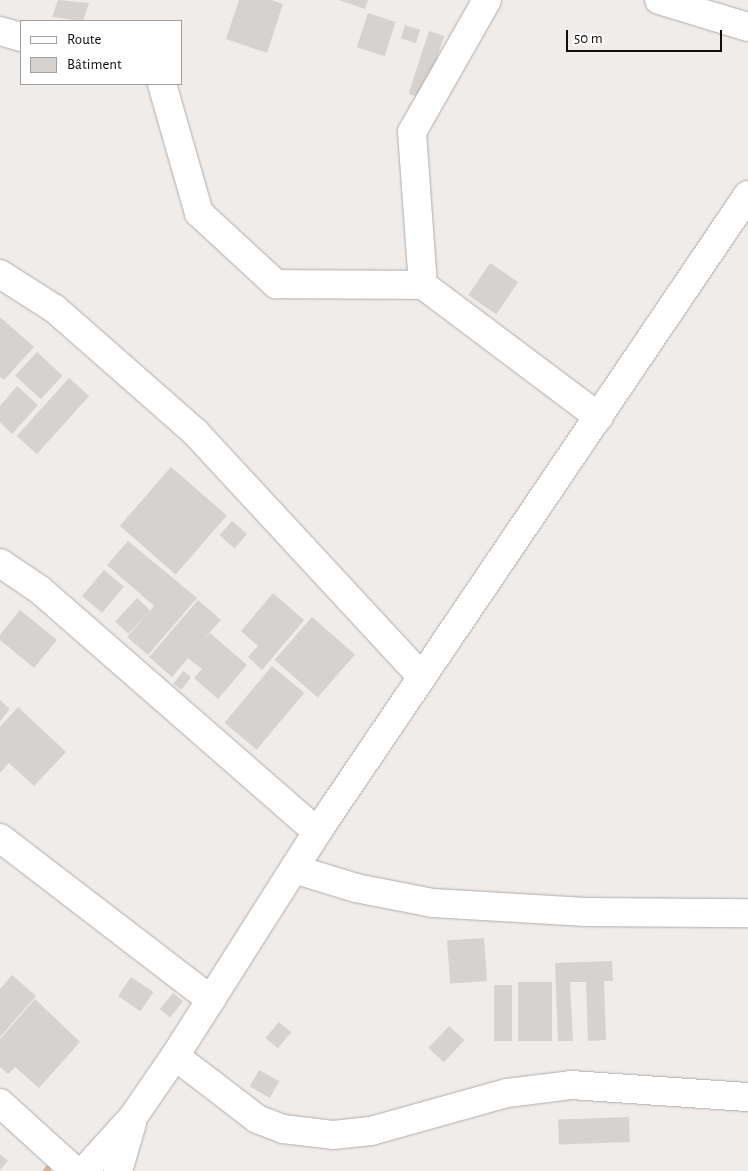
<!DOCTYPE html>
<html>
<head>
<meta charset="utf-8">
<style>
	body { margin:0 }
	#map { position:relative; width:748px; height:1171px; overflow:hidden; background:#f0ecea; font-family:"Alegreya Sans",sans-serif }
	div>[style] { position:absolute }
	.stream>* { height:6px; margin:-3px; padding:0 3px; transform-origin:3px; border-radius:3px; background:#d7b095 }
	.building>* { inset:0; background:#d5d2cf; transform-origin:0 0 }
	.roads { filter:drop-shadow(0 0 1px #afaca9) drop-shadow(0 0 1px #afaca9) }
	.minor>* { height:28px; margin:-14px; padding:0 14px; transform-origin:14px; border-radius:14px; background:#fff }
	span { translate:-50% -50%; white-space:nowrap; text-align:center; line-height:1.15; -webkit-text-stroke:4.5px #fff; paint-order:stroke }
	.legend { position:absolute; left:20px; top:20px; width:162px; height:65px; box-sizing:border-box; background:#fff; border:1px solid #9f9f9f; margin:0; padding:6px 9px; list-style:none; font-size:15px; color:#100f0e }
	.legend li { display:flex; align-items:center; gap:10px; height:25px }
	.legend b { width:25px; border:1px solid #9f9f9f }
	.scale { position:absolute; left:566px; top:30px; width:156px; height:22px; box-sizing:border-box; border:2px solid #100f0e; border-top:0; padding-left:6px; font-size:15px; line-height:18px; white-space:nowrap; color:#100f0e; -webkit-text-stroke:4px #fff; paint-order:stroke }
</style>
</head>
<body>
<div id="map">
	<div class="stream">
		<div style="left:46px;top:1171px;width:13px;rotate:-51deg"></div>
	</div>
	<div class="building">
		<div style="clip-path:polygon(58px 0,89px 3px,83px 21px,52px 17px)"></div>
		<div style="clip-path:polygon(239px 0,272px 0,283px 4px,267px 53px,226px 39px)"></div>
		<div style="clip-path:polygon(339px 0,368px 0,365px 9px)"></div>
		<div style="left:368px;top:13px;width:29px;height:36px;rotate:18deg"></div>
		<div style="left:405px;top:25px;width:16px;height:14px;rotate:18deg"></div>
		<div style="left:429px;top:31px;width:16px;height:66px;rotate:18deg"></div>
		<div style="left:490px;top:263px;width:34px;height:39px;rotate:34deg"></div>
		<div style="clip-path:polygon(0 317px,34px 347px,4px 380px,0 377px)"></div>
		<div style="left:37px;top:352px;width:35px;height:32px;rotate:43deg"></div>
		<div style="left:69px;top:378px;width:27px;height:78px;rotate:42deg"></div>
		<div style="clip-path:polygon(17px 386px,38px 405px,12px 434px,0 422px,0 406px)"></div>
		<div style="left:171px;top:467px;width:74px;height:78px;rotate:41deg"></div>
		<div style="left:232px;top:521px;width:20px;height:19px;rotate:41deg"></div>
		<div style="clip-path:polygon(128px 541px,197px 598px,148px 655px,127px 637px,154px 606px,107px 565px)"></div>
		<div style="left:104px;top:570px;width:26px;height:34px;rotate:40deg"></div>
		<div style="clip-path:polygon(273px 593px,304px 620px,262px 670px,248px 657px,258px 646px,241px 631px)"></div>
		<div style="left:137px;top:598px;width:18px;height:32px;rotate:43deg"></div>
		<div style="clip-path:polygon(198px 600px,221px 620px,201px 642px,210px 633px,247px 665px,218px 699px,194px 678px,202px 669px,188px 658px,172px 677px,149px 657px)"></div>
		<div style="clip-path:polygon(20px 610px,57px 640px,34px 668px,0 640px,0 635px)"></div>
		<div style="left:312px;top:617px;width:57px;height:57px;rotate:41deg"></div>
		<div style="left:272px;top:666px;width:42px;height:74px;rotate:40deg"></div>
		<div style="left:183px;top:671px;width:10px;height:16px;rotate:37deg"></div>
		<div style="clip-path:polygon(0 700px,10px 709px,0 721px)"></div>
		<div style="clip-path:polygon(18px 707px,66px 752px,34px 786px,9px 763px,0 773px,0 727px)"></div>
		<div style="left:484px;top:938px;width:43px;height:37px;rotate:86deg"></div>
		<div style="clip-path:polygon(612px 961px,613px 981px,604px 981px,606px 1040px,588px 1041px,586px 982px,570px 982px,573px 1041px,558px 1041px,555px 963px)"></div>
		<div style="clip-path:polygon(12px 975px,36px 996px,0 1037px,0 989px)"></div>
		<div style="left:131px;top:977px;width:27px;height:23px;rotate:34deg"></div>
		<div style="left:518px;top:982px;width:34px;height:59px"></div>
		<div style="left:494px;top:985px;width:18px;height:56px"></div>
		<div style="left:173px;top:993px;width:13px;height:21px;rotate:39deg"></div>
		<div style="clip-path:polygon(35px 999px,80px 1042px,39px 1088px,15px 1067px,8px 1074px,0 1067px,0 1039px)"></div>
		<div style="left:279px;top:1022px;width:16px;height:21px;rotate:40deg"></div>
		<div style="left:449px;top:1026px;width:21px;height:30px;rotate:43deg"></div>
		<div style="left:259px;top:1070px;width:23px;height:19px;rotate:29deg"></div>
		<div style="left:629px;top:1117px;width:25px;height:71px;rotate:88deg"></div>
		<div style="clip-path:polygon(0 1154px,8px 1161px,0 1170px)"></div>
	</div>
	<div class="roads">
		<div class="minor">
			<div style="left:487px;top:0;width:152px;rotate:119.6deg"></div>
			<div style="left:412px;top:132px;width:153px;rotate:85.9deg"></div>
			<div style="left:423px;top:285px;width:220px;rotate:36.9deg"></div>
			<div style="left:659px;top:0;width:93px;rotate:16.9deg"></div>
			<div style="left:0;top:31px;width:22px;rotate:16deg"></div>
			<div style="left:162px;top:84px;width:134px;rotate:74deg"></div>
			<div style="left:199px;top:213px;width:105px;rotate:42.7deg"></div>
			<div style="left:276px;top:284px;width:147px;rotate:0.4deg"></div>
			<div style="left:0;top:274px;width:65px;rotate:32.5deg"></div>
			<div style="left:55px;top:309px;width:186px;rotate:41.3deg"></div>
			<div style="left:195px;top:432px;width:334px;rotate:47.2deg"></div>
			<div style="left:0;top:563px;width:48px;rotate:34deg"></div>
			<div style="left:40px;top:590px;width:368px;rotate:41.1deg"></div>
			<div style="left:0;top:838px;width:266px;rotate:37.5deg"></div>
			<div style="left:294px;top:869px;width:65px;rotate:17deg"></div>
			<div style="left:356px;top:888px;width:78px;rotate:11deg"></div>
			<div style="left:433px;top:903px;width:153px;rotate:3.4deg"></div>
			<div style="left:586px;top:912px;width:162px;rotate:0.4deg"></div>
			<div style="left:175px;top:1056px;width:103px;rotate:37.5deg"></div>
			<div style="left:257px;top:1119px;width:28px;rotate:21deg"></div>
			<div style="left:283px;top:1129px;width:50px;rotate:6.8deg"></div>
			<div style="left:333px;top:1135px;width:38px;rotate:-6deg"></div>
			<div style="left:371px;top:1131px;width:141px;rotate:-15.6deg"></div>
			<div style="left:507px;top:1093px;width:64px;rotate:-7.1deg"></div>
			<div style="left:571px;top:1085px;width:177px;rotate:3.9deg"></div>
			<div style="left:0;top:1103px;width:101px;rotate:42.2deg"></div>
			<div style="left:84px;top:1171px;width:73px;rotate:-47.8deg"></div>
			<div style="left:133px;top:1117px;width:74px;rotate:-55.5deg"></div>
			<div style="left:175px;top:1056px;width:265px;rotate:-57.6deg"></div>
			<div style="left:317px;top:832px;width:769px;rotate:-55.92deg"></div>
			<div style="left:118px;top:1171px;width:50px;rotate:-73.7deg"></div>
		</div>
	</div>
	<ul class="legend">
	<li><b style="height:6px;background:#fff"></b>Route</li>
	<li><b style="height:14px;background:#d5d2cf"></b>Bâtiment</li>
	</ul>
	<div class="scale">50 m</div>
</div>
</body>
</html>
